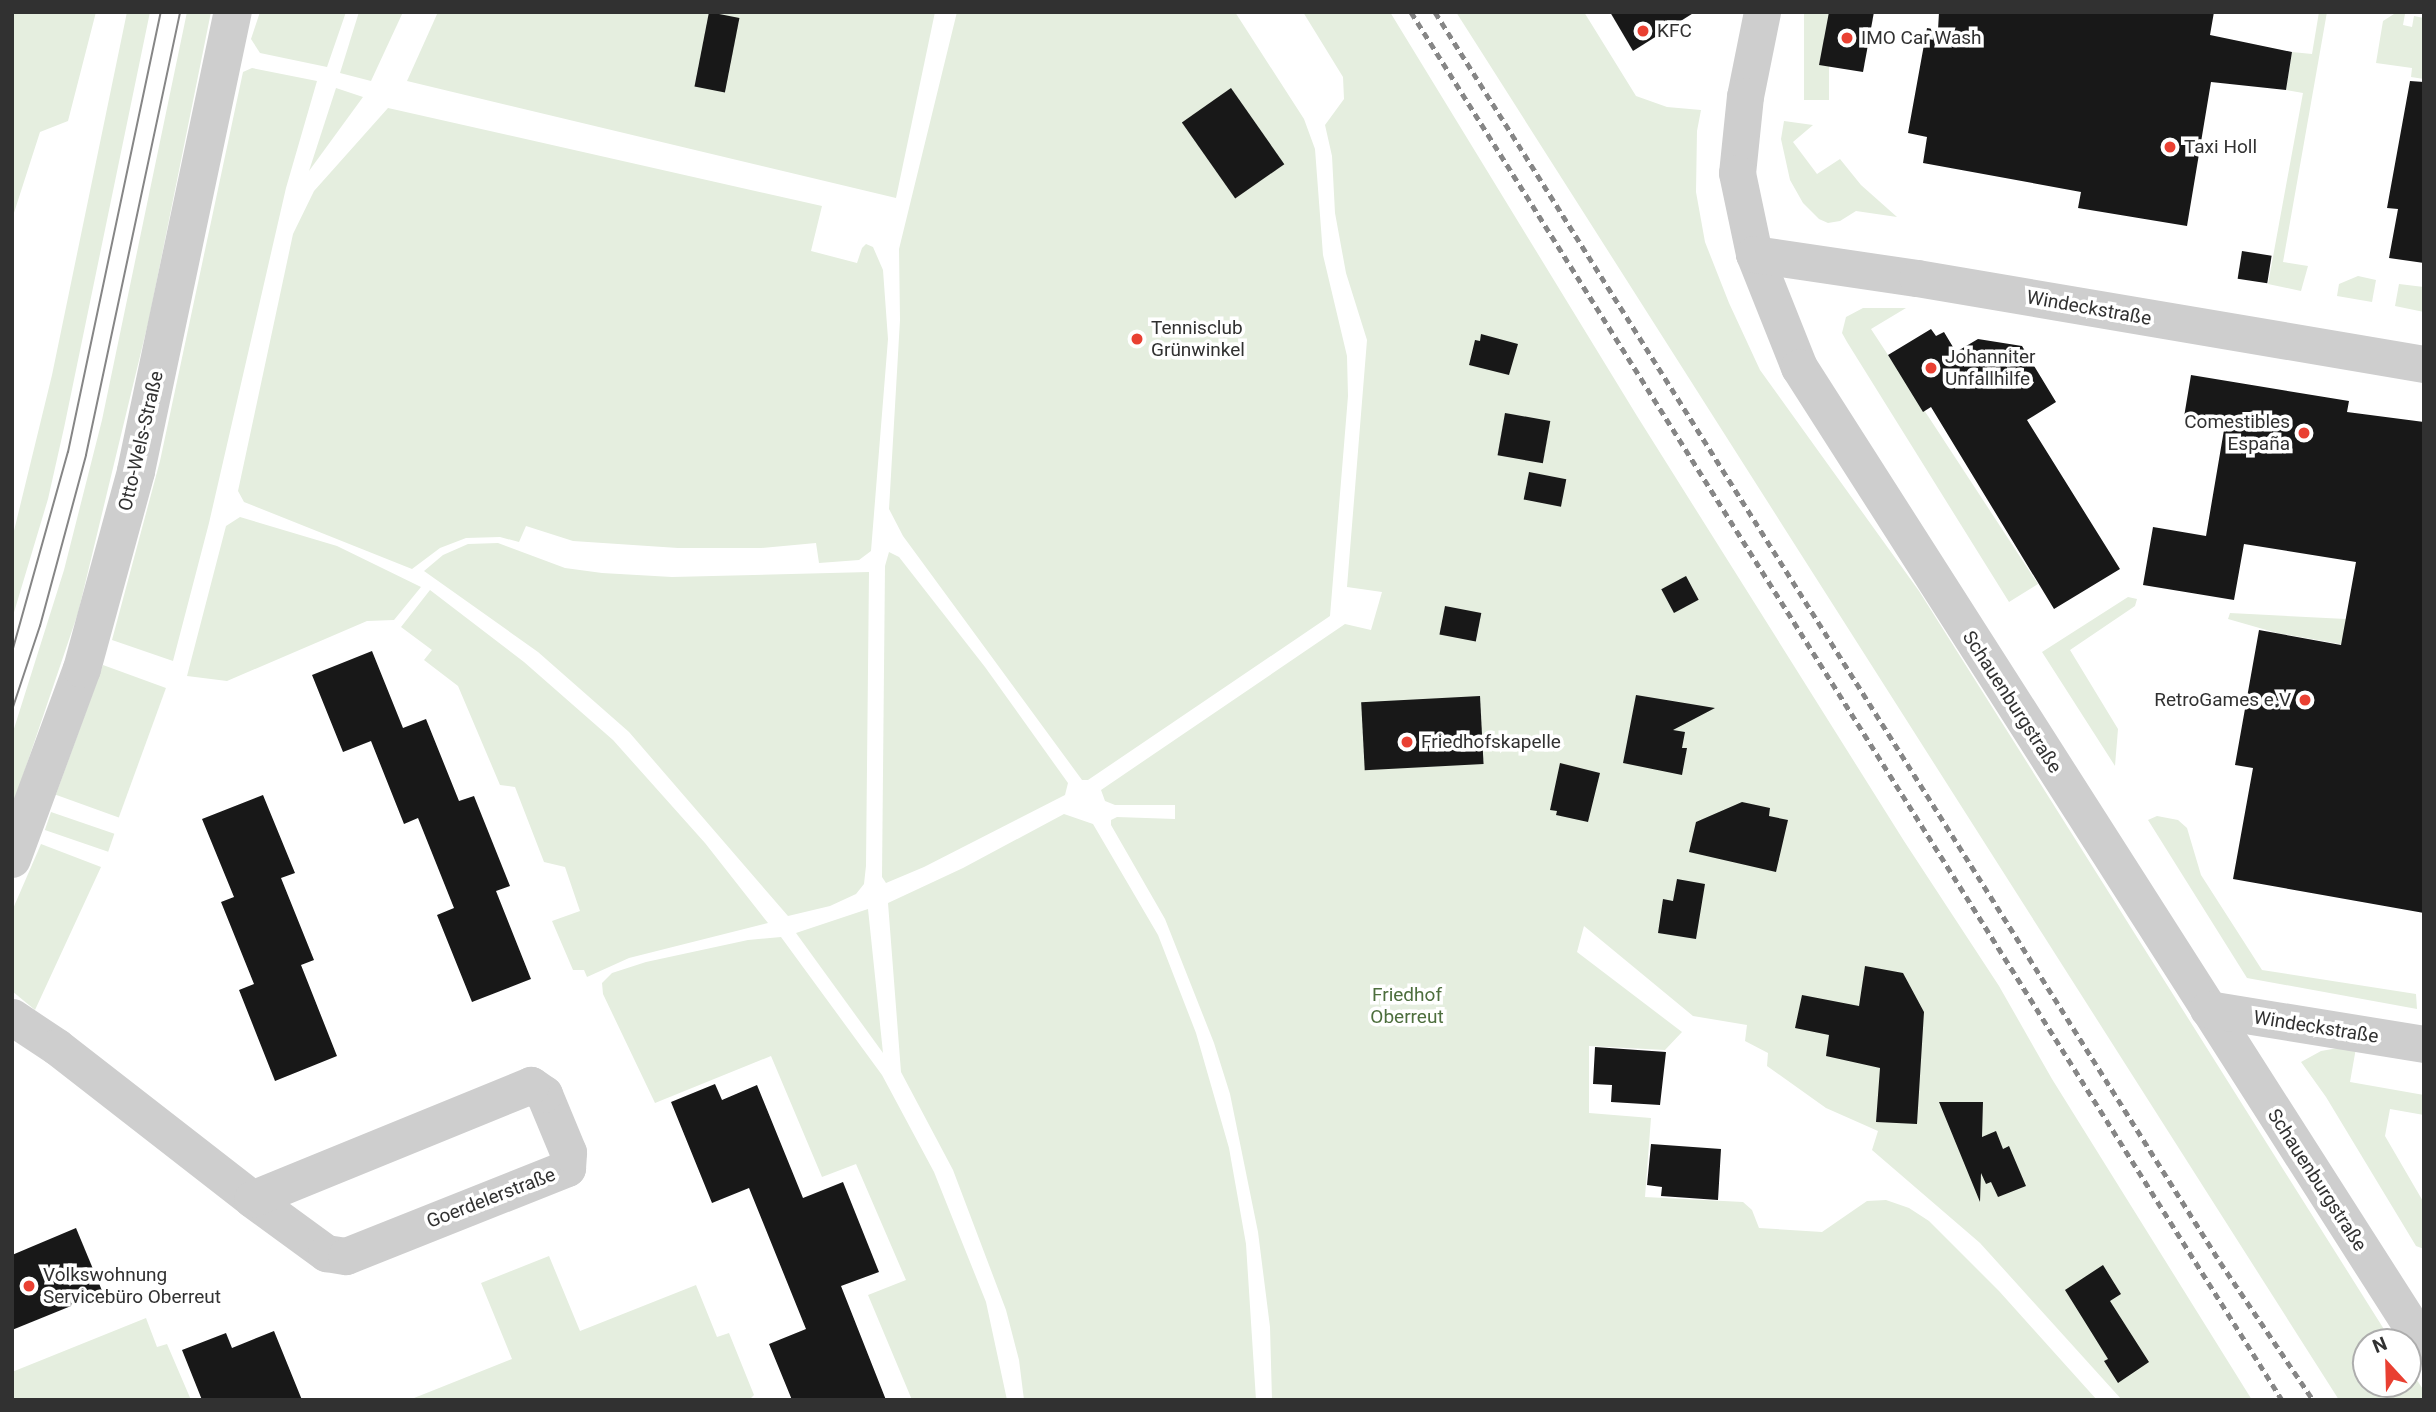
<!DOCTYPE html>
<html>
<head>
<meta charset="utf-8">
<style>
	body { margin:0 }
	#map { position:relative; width:2436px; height:1412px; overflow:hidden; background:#fff; font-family:Roboto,sans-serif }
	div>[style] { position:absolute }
	.green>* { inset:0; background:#e5eedf; transform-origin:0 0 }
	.building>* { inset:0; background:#181818; transform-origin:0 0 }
	.minor>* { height:37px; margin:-18.5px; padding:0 18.5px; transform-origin:18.5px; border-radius:18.5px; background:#cecece }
	.tertiary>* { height:38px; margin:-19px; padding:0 19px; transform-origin:19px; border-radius:19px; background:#cecece }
	.tram>* { height:2px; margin:-1px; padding:0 1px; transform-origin:1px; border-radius:1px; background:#868686 }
	.rail>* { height:5px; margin-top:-2.5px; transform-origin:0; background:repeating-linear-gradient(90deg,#868686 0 7px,transparent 0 12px) }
	.dots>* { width:19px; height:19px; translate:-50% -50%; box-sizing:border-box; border:4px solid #fff; border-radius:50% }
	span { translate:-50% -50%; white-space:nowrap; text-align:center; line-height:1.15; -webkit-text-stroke:7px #fff; paint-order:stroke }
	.poi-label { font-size:19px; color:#313131 }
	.left { translate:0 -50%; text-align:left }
	.right { translate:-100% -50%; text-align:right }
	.street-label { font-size:19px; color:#313131 }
	.park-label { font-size:19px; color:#4d6e3d }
	.frame { position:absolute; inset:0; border:14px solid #313131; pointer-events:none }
	.north { position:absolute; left:2352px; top:1328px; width:70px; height:70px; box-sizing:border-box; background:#fff; border:2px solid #adadad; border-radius:50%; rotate:338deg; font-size:19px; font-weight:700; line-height:28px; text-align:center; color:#313131 }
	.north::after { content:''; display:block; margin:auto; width:24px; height:32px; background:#e94032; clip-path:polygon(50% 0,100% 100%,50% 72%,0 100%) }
</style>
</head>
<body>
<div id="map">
	<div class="green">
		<div style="clip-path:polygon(12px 12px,96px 12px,68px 121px,40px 132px,12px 219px)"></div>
		<div style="clip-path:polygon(127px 12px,150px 12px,64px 428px,48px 499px,12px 619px,12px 539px,52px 375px)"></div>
		<div style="clip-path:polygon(187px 12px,211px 12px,149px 319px,78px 613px,12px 808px,12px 735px,64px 570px,102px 420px)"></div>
		<div style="clip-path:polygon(260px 12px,346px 12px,327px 67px,260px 53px,251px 39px)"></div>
		<div style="clip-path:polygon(359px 12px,403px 12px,371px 81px,340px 73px)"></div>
		<div style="clip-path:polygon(438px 12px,935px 12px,896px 198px,407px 81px)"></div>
		<div style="clip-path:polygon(957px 12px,1235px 12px,1304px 119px,1315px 149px,1323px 255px,1347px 356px,1348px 396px,1330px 616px,1088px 780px,1082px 780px,1071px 765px,903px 536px,889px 509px,900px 320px,899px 249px)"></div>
		<div style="clip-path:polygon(1303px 12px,1390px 12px,1637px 416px,1904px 841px,1999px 986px,2052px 1079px,2252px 1400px,2122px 1400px,1980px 1243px,1872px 1150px,1878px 1131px,1826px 1108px,1767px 1066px,1768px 1053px,1745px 1041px,1747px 1025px,1693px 1016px,1584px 926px,1577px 952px,1682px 1032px,1665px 1050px,1589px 1046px,1589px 1113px,1651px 1118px,1645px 1197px,1743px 1202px,1752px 1210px,1759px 1228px,1822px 1232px,1867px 1201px,1886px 1200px,1909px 1208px,1929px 1221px,1999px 1291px,2097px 1400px,1272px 1400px,1270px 1327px,1258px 1232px,1230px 1094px,1214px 1043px,1165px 919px,1111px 825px,1111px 820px,1117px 817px,1175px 819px,1175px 805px,1115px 805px,1105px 801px,1101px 790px,1345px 624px,1371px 630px,1382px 592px,1347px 587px,1367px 340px,1346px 273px,1335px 213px,1332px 156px,1325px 125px,1344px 99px,1343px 77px)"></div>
		<div style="clip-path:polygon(1456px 12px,1584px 12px,1636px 96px,1667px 107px,1701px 110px,1697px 131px,1696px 192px,1705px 242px,1729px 303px,1760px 370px,1919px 591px,2392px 1342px,2366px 1342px,2366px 1384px,2408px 1384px,2408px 1366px,2424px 1391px,2424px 1400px,2339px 1400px)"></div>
		<div style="left:1804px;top:12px;width:25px;height:88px"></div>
		<div style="clip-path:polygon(2319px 12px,2327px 12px,2283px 262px,2308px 266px,2301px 291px,2268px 284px,2303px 93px,2286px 90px,2292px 52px,2312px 54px)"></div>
		<div style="clip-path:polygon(2394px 14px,2405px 14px,2403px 25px,2412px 27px,2414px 16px,2424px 18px,2424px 79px,2411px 77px,2412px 68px,2376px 63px,2383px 21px)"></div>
		<div style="clip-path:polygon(252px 68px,317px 81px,286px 188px,209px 523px,173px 661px,112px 640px,160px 461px,243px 72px)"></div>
		<div style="clip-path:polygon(336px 88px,363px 97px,309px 171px)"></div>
		<div style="clip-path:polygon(388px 108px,822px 206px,811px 251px,857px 263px,862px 248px,866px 244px,873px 247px,883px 270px,888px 339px,871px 551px,859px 560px,819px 563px,816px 543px,761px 548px,678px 548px,573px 541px,526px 526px,519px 542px,500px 537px,466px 538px,440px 548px,412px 569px,244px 502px,238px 491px,293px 234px,314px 191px)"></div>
		<div style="clip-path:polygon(1784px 121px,1813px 125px,1793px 142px,1817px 174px,1840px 159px,1861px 185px,1897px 217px,1856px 211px,1840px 221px,1828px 223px,1819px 219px,1803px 203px,1790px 180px,1781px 139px)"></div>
		<div style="clip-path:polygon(2358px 276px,2376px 280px,2372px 302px,2337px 296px,2339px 284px)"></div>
		<div style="clip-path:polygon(2399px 284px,2424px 287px,2424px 312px,2395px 306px)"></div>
		<div style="clip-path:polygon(1863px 308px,1906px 308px,1871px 329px,2038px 584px,2009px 602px,1847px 342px,1842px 333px,1846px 317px)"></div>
		<div style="clip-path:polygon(240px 517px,337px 546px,421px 587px,394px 620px,367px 621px,227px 681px,187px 676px,226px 526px)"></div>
		<div style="clip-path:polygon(498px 543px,565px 568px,602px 573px,672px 577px,869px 572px,866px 866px,864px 884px,856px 894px,830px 906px,788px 916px,629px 732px,538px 652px,424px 571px,443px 555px,468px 544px)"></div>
		<div style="clip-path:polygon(889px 552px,899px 557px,985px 667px,1068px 783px,1065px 795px,924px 867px,886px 883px,882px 877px,885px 566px)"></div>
		<div style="clip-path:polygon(430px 590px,524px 662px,613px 740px,705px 843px,768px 923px,629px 958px,587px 977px,584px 970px,573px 970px,552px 921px,580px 911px,565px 867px,544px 862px,515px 787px,500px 785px,458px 686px,424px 660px,432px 650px,401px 627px)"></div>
		<div style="clip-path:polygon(2128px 597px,2137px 599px,2135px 606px,2070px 650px,2118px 729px,2115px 766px,2042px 652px)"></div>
		<div style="clip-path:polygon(2230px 613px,2346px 619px,2424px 659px,2277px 633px,2228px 619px)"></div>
		<div style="left:103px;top:665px;width:67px;height:138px;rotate:20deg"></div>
		<div style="left:51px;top:812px;width:67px;height:19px;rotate:19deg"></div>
		<div style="clip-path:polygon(1064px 814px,1093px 824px,1158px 935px,1196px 1033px,1229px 1148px,1246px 1244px,1256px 1400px,1024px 1400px,1019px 1360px,1006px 1310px,953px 1170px,901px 1072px,888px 903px,963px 868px)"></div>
		<div style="clip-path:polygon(2157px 816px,2178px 820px,2187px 828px,2201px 875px,2262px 970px,2416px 994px,2417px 1009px,2247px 978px,2148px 820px)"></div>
		<div style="clip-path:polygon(41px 844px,101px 867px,35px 1010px,12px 991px,12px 911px)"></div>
		<div style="clip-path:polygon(868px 909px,883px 1053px,796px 933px)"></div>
		<div style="clip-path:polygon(781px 937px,882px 1075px,934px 1172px,986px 1302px,1007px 1400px,912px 1400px,868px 1295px,906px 1280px,856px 1164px,822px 1177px,771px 1056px,655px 1103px,603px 994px,602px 983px,612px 973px,646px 962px,748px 940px)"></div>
		<div style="clip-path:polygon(2338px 1048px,2356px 1048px,2350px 1082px,2424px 1095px,2424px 1115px,2390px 1109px,2385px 1136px,2424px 1203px,2424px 1249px,2416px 1246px,2326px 1097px,2301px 1062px,2321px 1051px)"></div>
		<div style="clip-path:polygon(549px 1256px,580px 1331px,696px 1285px,717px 1337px,729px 1333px,754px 1395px,749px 1400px,409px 1400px,512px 1359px,481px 1283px)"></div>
		<div style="clip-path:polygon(146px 1318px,157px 1347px,167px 1344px,191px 1400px,12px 1400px,12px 1372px)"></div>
	</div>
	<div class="building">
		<div style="left:709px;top:12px;width:31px;height:76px;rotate:11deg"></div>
		<div style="clip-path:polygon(1610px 12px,1695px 12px,1633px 51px)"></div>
		<div style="clip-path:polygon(1829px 12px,1874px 12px,1863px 72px,1819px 65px)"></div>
		<div style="clip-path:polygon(1939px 12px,2214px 12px,2210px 35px,2292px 52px,2286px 90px,2211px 82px,2187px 226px,2078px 208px,2081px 192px,1923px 163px,1927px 137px,1908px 133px,1927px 28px,1938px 30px)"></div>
		<div style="clip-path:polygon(2410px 81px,2424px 82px,2424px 263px,2389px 258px,2398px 209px,2387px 208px)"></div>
		<div style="left:1231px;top:88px;width:93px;height:60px;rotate:55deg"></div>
		<div style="left:2242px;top:251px;width:30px;height:28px;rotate:9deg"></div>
		<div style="clip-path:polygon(1931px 329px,1936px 336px,1944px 332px,1956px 352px,1978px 339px,2022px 346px,2056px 402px,2027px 420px,2120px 569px,2054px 609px,1931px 407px,1923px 412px,1888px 355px)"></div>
		<div style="clip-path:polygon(1481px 334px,1518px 344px,1509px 375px,1469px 365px,1475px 340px,1480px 341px)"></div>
		<div style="clip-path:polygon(2191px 375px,2349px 401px,2347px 412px,2424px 422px,2424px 913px,2233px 879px,2253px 768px,2235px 765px,2259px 630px,2341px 645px,2356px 562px,2244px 544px,2234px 600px,2143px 585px,2153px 527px,2206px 536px,2225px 424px,2184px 417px)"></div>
		<div style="left:1505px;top:413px;width:46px;height:43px;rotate:10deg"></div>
		<div style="left:1529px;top:472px;width:38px;height:28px;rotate:11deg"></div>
		<div style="left:1686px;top:576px;width:27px;height:28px;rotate:62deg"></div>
		<div style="left:1445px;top:606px;width:37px;height:29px;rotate:11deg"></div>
		<div style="clip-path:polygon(372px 651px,403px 728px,426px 719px,459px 801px,474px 796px,510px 886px,496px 891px,531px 979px,472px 1002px,437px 915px,454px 908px,418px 818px,404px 824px,371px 741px,343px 752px,312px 675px)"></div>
		<div style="clip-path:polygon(1636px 695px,1715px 708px,1673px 730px,1685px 732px,1682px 748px,1687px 748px,1682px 775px,1623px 763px)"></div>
		<div style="left:1480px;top:696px;width:68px;height:119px;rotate:87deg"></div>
		<div style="clip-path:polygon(1560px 763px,1600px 773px,1588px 822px,1556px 815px,1557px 811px,1550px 810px)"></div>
		<div style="clip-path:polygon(263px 795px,295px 873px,281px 878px,314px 960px,301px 965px,337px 1056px,275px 1081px,239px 990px,254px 984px,221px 902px,234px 897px,202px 819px)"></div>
		<div style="clip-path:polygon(1742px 802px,1770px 808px,1769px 816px,1788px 820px,1776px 872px,1689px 852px,1696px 822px)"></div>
		<div style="clip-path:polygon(1677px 879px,1705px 884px,1696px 939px,1658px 933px,1663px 899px,1673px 901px)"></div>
		<div style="clip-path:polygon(1865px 966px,1903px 973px,1924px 1012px,1917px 1124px,1876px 1122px,1880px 1068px,1826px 1056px,1829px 1035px,1795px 1028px,1802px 995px,1859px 1006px)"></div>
		<div style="clip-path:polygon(1595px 1047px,1666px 1052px,1660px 1105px,1611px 1102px,1612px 1085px,1593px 1084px)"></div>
		<div style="clip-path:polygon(715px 1084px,722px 1100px,757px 1085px,803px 1198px,843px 1182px,879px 1272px,841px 1286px,886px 1400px,792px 1400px,769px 1344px,806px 1329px,764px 1225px,749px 1188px,712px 1203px,671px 1102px)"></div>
		<div style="clip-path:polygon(1939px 1102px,1983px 1102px,1982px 1137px,1996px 1131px,2003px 1149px,2009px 1146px,2026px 1186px,1998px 1197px,1991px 1182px,1986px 1184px,1981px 1173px,1980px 1202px)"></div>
		<div style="clip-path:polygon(1651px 1144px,1721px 1149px,1718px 1200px,1661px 1196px,1662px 1187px,1647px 1185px)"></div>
		<div style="clip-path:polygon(76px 1228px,103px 1293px,12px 1330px,12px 1255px)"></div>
		<div style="clip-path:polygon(2103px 1265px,2121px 1294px,2110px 1301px,2149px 1362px,2118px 1383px,2104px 1361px,2108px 1359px,2065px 1290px)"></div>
		<div style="clip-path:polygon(274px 1331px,302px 1400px,202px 1400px,182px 1350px,226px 1333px,232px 1348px)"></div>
	</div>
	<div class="minor">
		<div style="left:1762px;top:12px;width:86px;rotate:101.4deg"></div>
		<div style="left:1745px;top:96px;width:77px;rotate:95.9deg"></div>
		<div style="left:1737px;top:173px;width:83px;rotate:78.1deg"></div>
		<div style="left:1754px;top:254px;width:122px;rotate:68.3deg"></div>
		<div style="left:1799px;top:367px;width:1161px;rotate:57.45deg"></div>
		<div style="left:1754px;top:254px;width:165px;rotate:8.4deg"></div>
		<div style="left:1917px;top:278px;width:514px;rotate:9.63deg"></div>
		<div style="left:2208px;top:1009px;width:219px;rotate:9.2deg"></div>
		<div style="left:12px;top:1017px;width:54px;rotate:33.7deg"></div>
		<div style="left:57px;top:1047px;width:247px;rotate:37.9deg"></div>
		<div style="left:252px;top:1199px;width:92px;rotate:36.1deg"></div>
		<div style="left:326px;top:1253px;width:20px;rotate:9deg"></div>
		<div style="left:346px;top:1256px;width:238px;rotate:-21.7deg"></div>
		<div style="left:567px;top:1168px;width:16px;rotate:-86deg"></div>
		<div style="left:568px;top:1152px;width:63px;rotate:-112.5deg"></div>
		<div style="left:544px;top:1094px;width:16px;rotate:-145deg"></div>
		<div style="left:531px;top:1085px;width:301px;rotate:157.8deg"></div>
	</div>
	<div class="tertiary">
		<div style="left:12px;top:859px;width:202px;rotate:-69.8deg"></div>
		<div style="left:82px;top:669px;width:205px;rotate:-74.7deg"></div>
		<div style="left:136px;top:471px;width:469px;rotate:-78.1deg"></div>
	</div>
	<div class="tram">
		<div style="left:12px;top:652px;width:208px;rotate:-74.4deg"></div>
		<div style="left:68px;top:452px;width:450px;rotate:-78.1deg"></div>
		<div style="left:12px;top:710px;width:89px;rotate:-71.6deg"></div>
		<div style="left:40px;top:626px;width:177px;rotate:-74.9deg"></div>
		<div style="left:86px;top:455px;width:453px;rotate:-78deg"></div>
	</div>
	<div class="rail">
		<div style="left:1411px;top:12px;width:1639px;rotate:57.89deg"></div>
		<div style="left:1435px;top:12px;width:1476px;rotate:57.87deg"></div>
		<div style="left:2220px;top:1262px;width:166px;rotate:56deg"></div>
	</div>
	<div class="dots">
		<div style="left:1643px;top:31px;background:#e94032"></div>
		<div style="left:1847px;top:38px;background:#e94032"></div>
		<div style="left:2170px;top:147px;background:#e94032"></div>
		<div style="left:1137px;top:339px;background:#e94032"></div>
		<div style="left:1931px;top:368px;background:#e94032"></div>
		<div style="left:2304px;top:433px;background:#e94032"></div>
		<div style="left:2305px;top:700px;background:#e94032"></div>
		<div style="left:1407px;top:742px;background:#e94032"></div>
		<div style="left:29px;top:1286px;background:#e94032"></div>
	</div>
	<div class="poi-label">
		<span class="left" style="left:1657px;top:31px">KFC</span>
		<span class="left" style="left:1861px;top:38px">IMO Car Wash</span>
		<span class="left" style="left:2184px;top:147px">Taxi Holl</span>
		<span class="left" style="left:1151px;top:339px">Tennisclub<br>Grünwinkel</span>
		<span class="left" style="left:1945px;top:368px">Johanniter<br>Unfallhilfe</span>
		<span class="right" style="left:2290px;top:433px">Comestibles<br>España</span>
		<span class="right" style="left:2291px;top:700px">RetroGames e.V</span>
		<span class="left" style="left:1421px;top:742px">Friedhofskapelle</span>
		<span class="left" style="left:43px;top:1286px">Volkswohnung<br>Servicebüro Oberreut</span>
	</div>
	<div class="street-label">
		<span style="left:2089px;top:308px;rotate:10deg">Windeckstraße</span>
		<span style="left:141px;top:441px;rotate:-77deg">Otto-Wels-Straße</span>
		<span style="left:2012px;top:702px;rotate:57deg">Schauenburgstraße</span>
		<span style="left:2316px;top:1027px;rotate:9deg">Windeckstraße</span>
		<span style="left:2317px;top:1180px;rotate:57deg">Schauenburgstraße</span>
		<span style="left:491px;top:1198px;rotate:-21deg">Goerdelerstraße</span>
	</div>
	<div class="park-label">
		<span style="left:1407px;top:1006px">Friedhof<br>Oberreut</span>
	</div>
	<div class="frame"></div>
	<div class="north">N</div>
</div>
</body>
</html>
